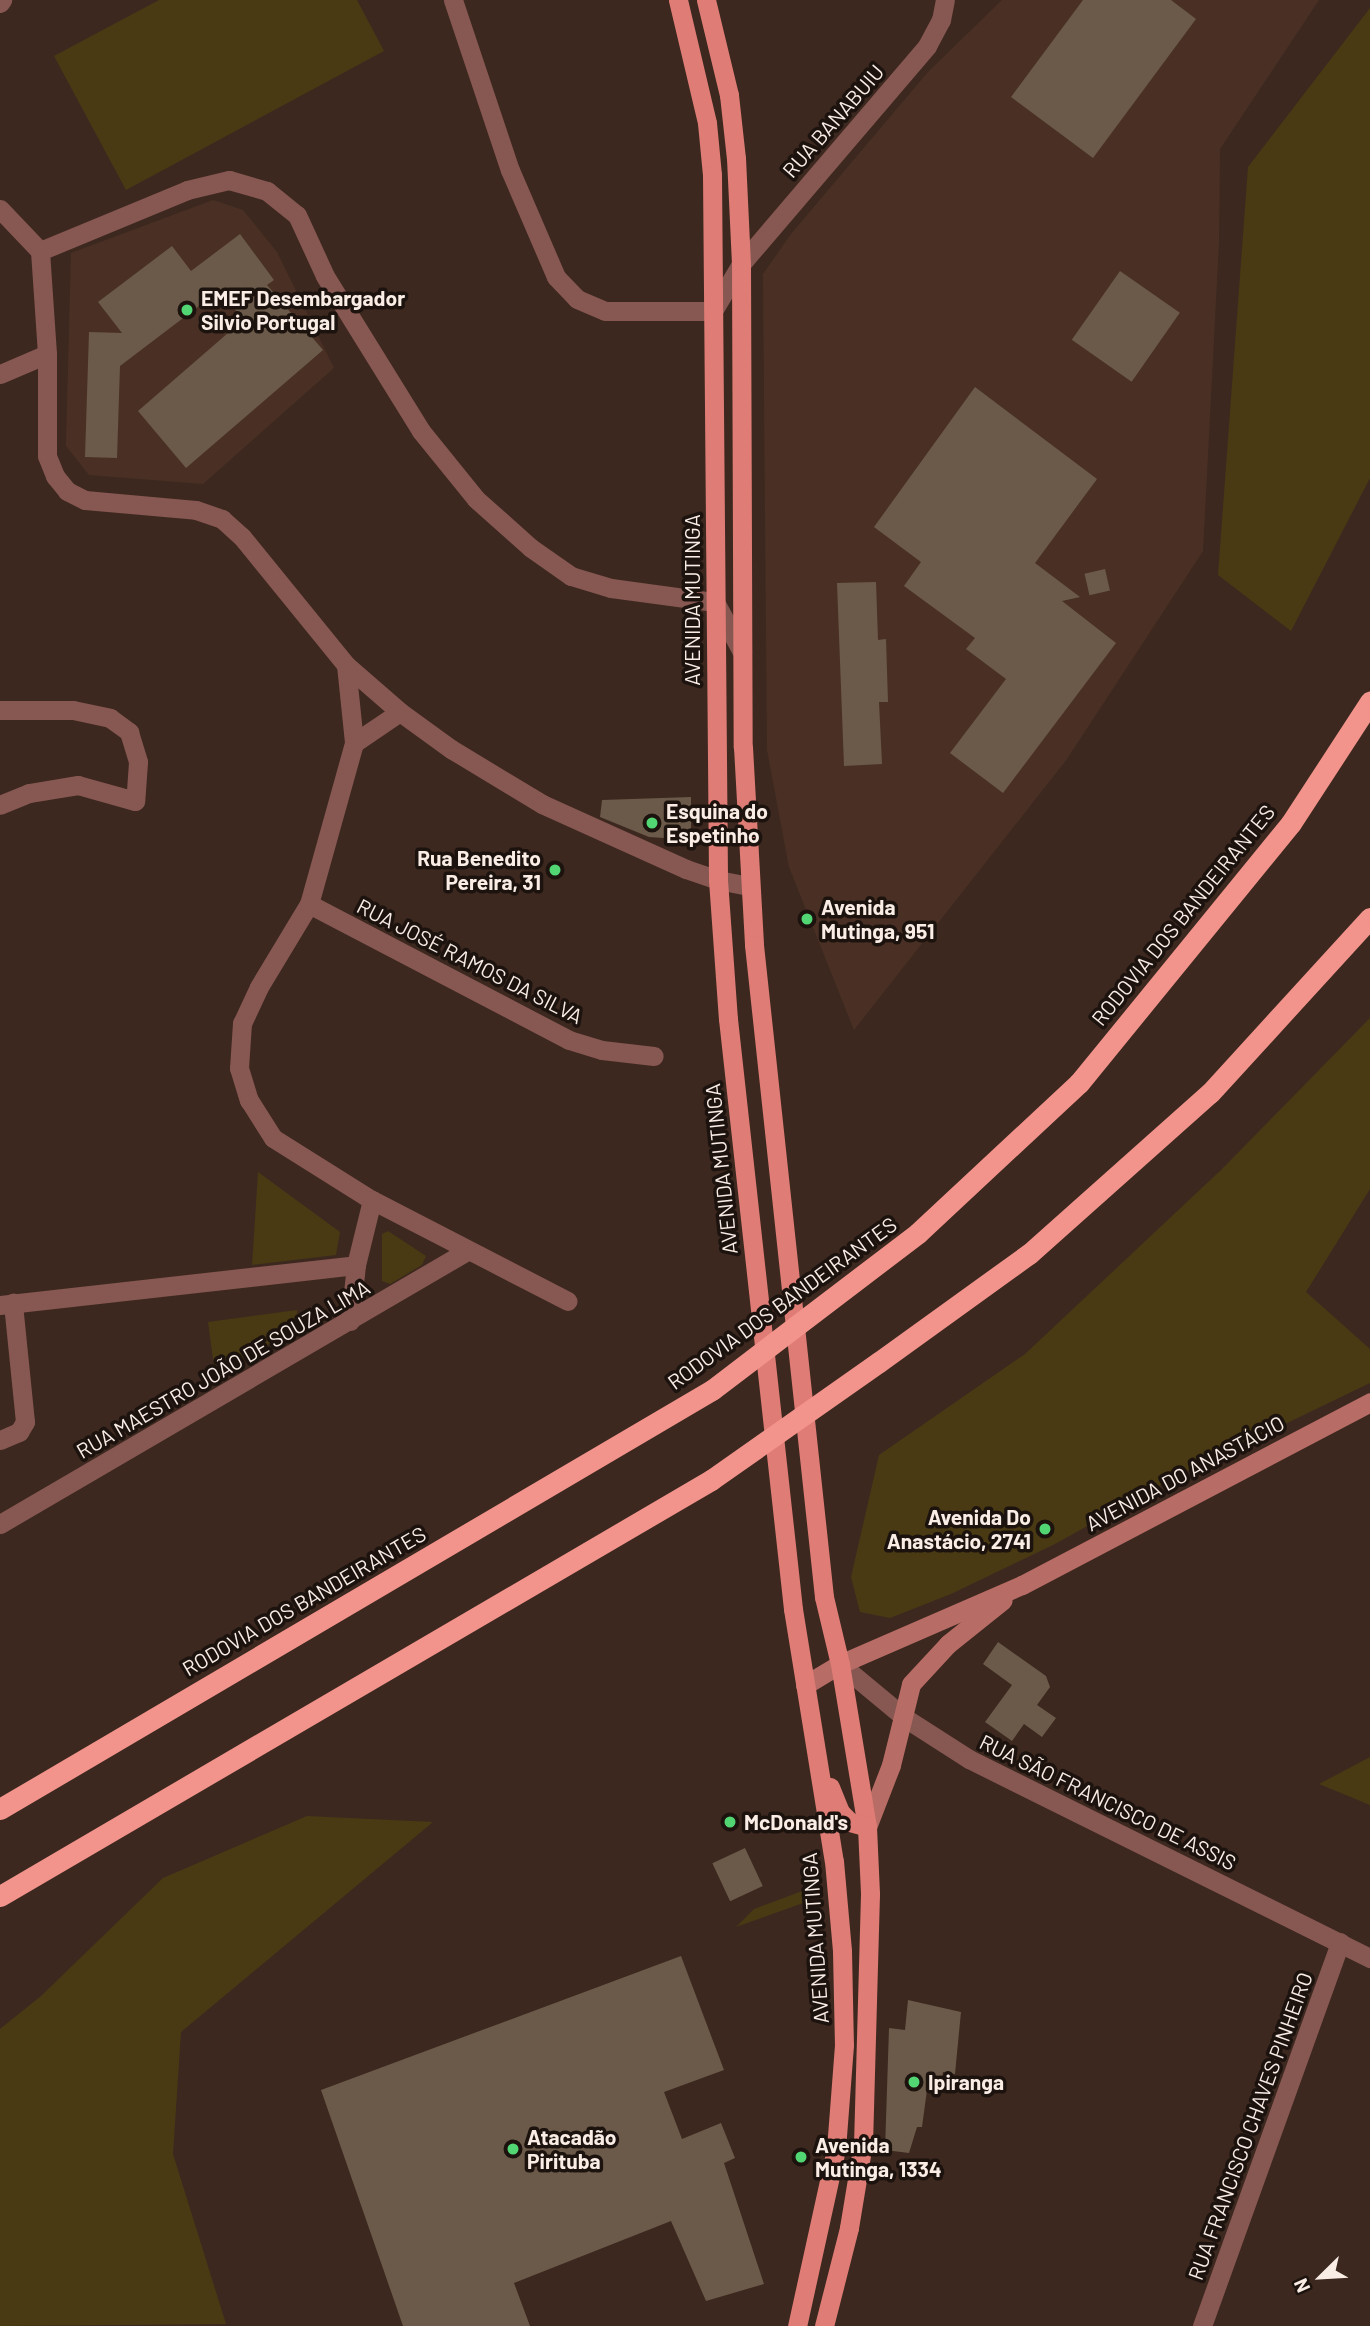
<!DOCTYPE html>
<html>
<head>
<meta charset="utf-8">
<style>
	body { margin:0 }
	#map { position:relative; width:1370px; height:2326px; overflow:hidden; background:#3c281f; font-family:Barlow,sans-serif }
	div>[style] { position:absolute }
	.built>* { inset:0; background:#4a3024 }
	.green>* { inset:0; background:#493a14 }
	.building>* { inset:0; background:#6b5a49; transform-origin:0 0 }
	.minor>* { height:19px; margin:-9.5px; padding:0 9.5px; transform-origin:9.5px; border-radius:9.5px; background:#875752 }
	.tertiary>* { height:19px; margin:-9.5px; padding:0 9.5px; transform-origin:9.5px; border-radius:9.5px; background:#875752 }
	.secondary>* { height:19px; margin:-9.5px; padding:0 9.5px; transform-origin:9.5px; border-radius:9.5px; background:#b86c66 }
	.primary>* { height:19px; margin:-9.5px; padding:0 9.5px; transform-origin:9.5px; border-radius:9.5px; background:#de7c75 }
	.motorway>* { height:21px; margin:-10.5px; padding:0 10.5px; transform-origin:10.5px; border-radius:10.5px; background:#f3948c }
	.dots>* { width:19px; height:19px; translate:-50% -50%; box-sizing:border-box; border:4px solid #1c130f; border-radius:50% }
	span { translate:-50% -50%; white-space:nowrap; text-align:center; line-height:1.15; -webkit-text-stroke:7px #1c130f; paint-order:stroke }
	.street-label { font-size:21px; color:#faede6 }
	.poi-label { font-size:21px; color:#faede6; font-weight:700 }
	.left { translate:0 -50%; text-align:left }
	.right { translate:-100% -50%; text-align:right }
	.north { position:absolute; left:1286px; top:2242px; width:70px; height:70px; -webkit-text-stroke:5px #1c130f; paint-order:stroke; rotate:246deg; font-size:19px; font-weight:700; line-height:28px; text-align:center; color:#faede6 }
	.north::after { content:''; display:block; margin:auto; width:24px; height:32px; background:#faede6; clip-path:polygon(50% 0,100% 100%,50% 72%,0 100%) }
</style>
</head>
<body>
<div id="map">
	<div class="built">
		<div style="clip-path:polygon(1002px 0,1319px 0,1220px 149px,1219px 242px,1203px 551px,1067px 759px,854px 1030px,789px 867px,767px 750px,763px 274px,791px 234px,928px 72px)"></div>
		<div style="clip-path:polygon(213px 200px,243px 210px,277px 252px,334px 368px,203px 484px,89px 475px,66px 446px,71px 253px)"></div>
	</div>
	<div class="green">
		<div style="clip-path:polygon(159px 0,357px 0,384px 51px,126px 190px,54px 56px)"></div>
		<div style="clip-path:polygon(1370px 8px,1370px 478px,1291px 631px,1218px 575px,1248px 167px)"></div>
		<div style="clip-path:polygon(1370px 1018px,1370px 1189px,1306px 1292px,1370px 1349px,1370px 1383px,1179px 1475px,1055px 1544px,951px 1594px,890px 1618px,860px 1612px,851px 1577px,879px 1455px,1025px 1354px,1221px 1170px)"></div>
		<div style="clip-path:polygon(258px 1172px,340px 1232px,336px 1255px,252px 1265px)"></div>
		<div style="clip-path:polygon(388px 1231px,426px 1256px,422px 1265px,390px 1284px,382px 1281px,382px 1234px)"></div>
		<div style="clip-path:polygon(297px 1310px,298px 1328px,215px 1374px,208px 1322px)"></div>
		<div style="clip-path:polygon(1370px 1757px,1370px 1805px,1319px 1784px)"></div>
		<div style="clip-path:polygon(307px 1816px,433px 1822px,181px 2032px,173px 2154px,226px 2324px,0 2326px,0 2029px,41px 1996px,163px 1878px)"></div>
		<div style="clip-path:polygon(805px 1890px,806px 1902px,736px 1927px,754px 1909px)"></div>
	</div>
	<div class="building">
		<div style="clip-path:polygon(1083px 0,1171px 0,1196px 19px,1093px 158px,1011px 97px)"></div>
		<div style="clip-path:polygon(240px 234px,274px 280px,267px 285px,323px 350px,186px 468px,138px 411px,243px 320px,220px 290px,120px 366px,117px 458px,85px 457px,89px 332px,122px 333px,98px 302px,172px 246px,191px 271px)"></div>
		<div style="left:1120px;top:271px;width:73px;height:84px;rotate:35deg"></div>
		<div style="clip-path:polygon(975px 387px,1097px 479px,1035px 563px,1080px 597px,1062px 601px,1116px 643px,1003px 793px,950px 753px,1006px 679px,966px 649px,975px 638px,904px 586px,921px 562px,874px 527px)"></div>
		<div style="left:1105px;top:569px;width:22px;height:21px;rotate:77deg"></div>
		<div style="clip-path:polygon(876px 582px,878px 640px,886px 639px,888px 702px,879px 702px,882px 764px,844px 766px,837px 583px)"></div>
		<div style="clip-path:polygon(691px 797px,691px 828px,679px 839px,649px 837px,600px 817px,602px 800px)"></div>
		<div style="clip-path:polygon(998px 1642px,1046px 1676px,1050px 1687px,1037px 1705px,1056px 1718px,1042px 1737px,1024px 1724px,1012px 1741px,985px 1722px,1012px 1685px,983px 1664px)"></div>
		<div style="left:745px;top:1848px;width:42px;height:36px;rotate:65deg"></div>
		<div style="clip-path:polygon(681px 1956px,724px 2070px,664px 2092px,682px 2139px,721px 2123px,735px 2158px,724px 2163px,764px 2284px,706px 2301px,671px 2221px,514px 2283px,530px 2326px,403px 2326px,321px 2090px)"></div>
		<div style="clip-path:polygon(908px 2000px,961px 2012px,955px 2074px,943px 2072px,940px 2092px,927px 2090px,922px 2127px,917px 2127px,909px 2153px,885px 2150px,889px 2028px,905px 2030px)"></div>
	</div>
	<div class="minor">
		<div style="left:453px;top:0;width:179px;rotate:71.5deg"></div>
		<div style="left:510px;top:170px;width:116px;rotate:66.7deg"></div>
		<div style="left:556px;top:277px;width:30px;rotate:46deg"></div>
		<div style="left:577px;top:299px;width:30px;rotate:23deg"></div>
		<div style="left:605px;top:311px;width:108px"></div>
		<div style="left:713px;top:311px;width:55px;rotate:-59.2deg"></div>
		<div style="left:741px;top:264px;width:287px;rotate:-49.5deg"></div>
		<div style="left:927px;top:46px;width:30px;rotate:-62deg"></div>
		<div style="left:941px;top:20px;width:20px;rotate:-79deg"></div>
		<div style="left:0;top:3px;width:4px;rotate:-56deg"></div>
		<div style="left:0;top:209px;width:58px;rotate:46.4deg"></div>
		<div style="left:40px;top:251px;width:103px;rotate:86.1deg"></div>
		<div style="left:47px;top:354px;width:102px;rotate:90deg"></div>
		<div style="left:47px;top:456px;width:22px;rotate:68deg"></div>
		<div style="left:55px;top:476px;width:19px;rotate:51deg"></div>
		<div style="left:67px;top:491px;width:20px;rotate:27deg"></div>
		<div style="left:85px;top:500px;width:111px;rotate:5.1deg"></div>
		<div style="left:196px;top:510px;width:28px;rotate:19deg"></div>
		<div style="left:222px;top:519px;width:27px;rotate:42deg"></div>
		<div style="left:242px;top:537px;width:165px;rotate:50.9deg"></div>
		<div style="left:346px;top:665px;width:72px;rotate:41deg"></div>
		<div style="left:400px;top:712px;width:63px;rotate:36deg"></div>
		<div style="left:451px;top:749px;width:106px;rotate:31.1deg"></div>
		<div style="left:542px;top:804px;width:158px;rotate:24.3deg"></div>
		<div style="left:686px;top:869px;width:34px;rotate:19deg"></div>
		<div style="left:718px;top:880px;width:32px;rotate:11deg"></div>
		<div style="left:40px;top:251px;width:159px;rotate:-22.5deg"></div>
		<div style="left:187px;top:190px;width:43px;rotate:-13.4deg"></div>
		<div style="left:229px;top:180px;width:40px;rotate:16deg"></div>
		<div style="left:267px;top:191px;width:38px;rotate:39deg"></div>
		<div style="left:297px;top:215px;width:67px;rotate:65.3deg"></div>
		<div style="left:325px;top:276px;width:182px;rotate:58.2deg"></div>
		<div style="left:421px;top:431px;width:87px;rotate:51deg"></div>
		<div style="left:476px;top:499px;width:74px;rotate:41.7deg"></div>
		<div style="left:531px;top:548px;width:49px;rotate:35deg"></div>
		<div style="left:571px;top:576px;width:42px;rotate:16.7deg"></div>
		<div style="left:611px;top:588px;width:105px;rotate:7.7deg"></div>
		<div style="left:715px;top:602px;width:57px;rotate:61.6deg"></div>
		<div style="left:0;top:374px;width:51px;rotate:-23.1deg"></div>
		<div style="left:346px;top:665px;width:78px;rotate:84.1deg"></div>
		<div style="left:354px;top:743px;width:167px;rotate:105.6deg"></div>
		<div style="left:309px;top:904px;width:97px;rotate:121.1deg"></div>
		<div style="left:259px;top:987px;width:40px;rotate:115deg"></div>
		<div style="left:242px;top:1023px;width:45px;rotate:93.8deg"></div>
		<div style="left:239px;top:1068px;width:34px;rotate:73deg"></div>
		<div style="left:249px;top:1100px;width:45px;rotate:57.7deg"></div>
		<div style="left:273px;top:1138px;width:117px;rotate:32.1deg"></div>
		<div style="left:372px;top:1200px;width:220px;rotate:27.3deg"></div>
		<div style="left:0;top:710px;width:73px"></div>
		<div style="left:73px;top:710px;width:38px;rotate:12deg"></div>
		<div style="left:110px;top:718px;width:24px;rotate:36deg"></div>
		<div style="left:129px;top:732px;width:31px;rotate:73deg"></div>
		<div style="left:138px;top:762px;width:39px;rotate:94deg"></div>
		<div style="left:135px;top:801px;width:59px;rotate:-164.3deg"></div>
		<div style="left:78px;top:785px;width:50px;rotate:170.7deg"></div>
		<div style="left:29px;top:793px;width:31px;rotate:158deg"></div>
		<div style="left:354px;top:743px;width:55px;rotate:-34deg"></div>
		<div style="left:309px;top:904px;width:293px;rotate:27.6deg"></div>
		<div style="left:569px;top:1040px;width:34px;rotate:17deg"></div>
		<div style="left:602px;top:1050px;width:52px;rotate:6.6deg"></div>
		<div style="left:0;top:1305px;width:358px;rotate:-6.4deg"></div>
		<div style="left:350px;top:1321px;width:56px;rotate:-83.9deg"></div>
		<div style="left:356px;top:1265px;width:67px;rotate:-76.2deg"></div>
		<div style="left:0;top:1440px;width:21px;rotate:-23deg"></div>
		<div style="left:19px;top:1432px;width:12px;rotate:-59deg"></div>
		<div style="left:25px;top:1422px;width:120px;rotate:-95.8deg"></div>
		<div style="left:0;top:1524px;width:541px;rotate:-30.31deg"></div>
		<div style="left:1202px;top:2326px;width:408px;rotate:-70.2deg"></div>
	</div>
	<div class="tertiary">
		<div style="left:840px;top:1664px;width:85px;rotate:39.7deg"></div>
		<div style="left:905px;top:1718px;width:76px;rotate:32.6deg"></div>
		<div style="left:969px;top:1759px;width:448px;rotate:26.4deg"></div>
	</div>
	<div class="secondary">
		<div style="left:805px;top:1685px;width:41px;rotate:-31deg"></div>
		<div style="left:840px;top:1664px;width:198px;rotate:-23.5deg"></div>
		<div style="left:1022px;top:1585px;width:393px;rotate:-27.7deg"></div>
		<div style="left:867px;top:1827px;width:66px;rotate:-68.8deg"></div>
		<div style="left:891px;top:1765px;width:83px;rotate:-76.1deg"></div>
		<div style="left:911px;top:1684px;width:54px;rotate:-47.2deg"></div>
		<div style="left:948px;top:1644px;width:70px;rotate:-38.7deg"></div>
	</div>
	<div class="primary">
		<div style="left:678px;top:0;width:126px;rotate:76.7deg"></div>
		<div style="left:707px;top:123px;width:52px;rotate:84.5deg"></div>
		<div style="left:712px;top:175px;width:705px;rotate:89.51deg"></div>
		<div style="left:718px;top:880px;width:139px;rotate:85.9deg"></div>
		<div style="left:728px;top:1019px;width:594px;rotate:83.71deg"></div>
		<div style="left:793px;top:1609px;width:255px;rotate:80.8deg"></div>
		<div style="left:834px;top:1861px;width:90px;rotate:84.9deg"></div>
		<div style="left:842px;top:1951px;width:94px;rotate:88.8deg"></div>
		<div style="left:844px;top:2045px;width:104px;rotate:94.4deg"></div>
		<div style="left:836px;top:2149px;width:181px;rotate:102.4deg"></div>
		<div style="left:706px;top:0;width:98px;rotate:76.4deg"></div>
		<div style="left:729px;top:95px;width:63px;rotate:83.7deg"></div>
		<div style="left:736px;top:158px;width:106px;rotate:87.3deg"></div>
		<div style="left:741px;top:264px;width:483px;rotate:89.8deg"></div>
		<div style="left:743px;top:747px;width:198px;rotate:86.8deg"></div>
		<div style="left:754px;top:945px;width:656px;rotate:83.87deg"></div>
		<div style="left:824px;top:1597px;width:69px;rotate:76.6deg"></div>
		<div style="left:840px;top:1664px;width:165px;rotate:80.6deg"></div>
		<div style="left:867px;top:1827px;width:67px;rotate:87.4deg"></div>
		<div style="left:870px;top:1894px;width:249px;rotate:91.6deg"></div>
		<div style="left:863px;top:2143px;width:86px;rotate:99.4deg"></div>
		<div style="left:849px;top:2228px;width:101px;rotate:104.3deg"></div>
		<div style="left:830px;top:1787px;width:27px;rotate:68deg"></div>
		<div style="left:840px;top:1812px;width:14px;rotate:45deg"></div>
		<div style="left:850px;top:1822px;width:18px;rotate:16deg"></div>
	</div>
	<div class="motorway">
		<div style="left:0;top:1809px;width:826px;rotate:-30.48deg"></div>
		<div style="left:712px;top:1390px;width:259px;rotate:-37.3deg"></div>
		<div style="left:918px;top:1233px;width:220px;rotate:-43deg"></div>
		<div style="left:1079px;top:1083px;width:335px;rotate:-50.8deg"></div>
		<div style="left:1291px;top:823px;width:145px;rotate:-56.9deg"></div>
		<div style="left:0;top:1896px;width:824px;rotate:-30.33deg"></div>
		<div style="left:711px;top:1480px;width:205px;rotate:-35.1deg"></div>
		<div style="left:879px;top:1362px;width:185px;rotate:-35.8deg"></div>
		<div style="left:1029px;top:1254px;width:242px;rotate:-41.7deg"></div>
		<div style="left:1210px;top:1093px;width:237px;rotate:-47.6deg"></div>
	</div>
	<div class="dots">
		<div style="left:187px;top:310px;background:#52d673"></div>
		<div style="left:652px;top:823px;background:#52d673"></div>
		<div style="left:555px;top:870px;background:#52d673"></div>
		<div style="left:807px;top:919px;background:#52d673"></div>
		<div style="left:1045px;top:1529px;background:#52d673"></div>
		<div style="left:730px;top:1822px;background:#52d673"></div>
		<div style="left:914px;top:2082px;background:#52d673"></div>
		<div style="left:513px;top:2149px;background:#52d673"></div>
		<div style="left:801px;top:2157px;background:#52d673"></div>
	</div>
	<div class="street-label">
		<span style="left:833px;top:121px;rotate:-49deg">RUA BANABUIU</span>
		<span style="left:692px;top:600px;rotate:-90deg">AVENIDA MUTINGA</span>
		<span style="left:1183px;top:915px;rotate:-51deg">RODOVIA DOS BANDEIRANTES</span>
		<span style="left:470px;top:961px;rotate:27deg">RUA JOSÉ RAMOS DA SILVA</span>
		<span style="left:721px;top:1169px;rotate:-96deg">AVENIDA MUTINGA</span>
		<span style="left:782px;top:1303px;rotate:-36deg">RODOVIA DOS BANDEIRANTES</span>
		<span style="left:223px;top:1369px;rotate:-30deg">RUA MAESTRO JOÃO DE SOUZA LIMA</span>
		<span style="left:1185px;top:1473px;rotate:-28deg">AVENIDA DO ANASTÁCIO</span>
		<span style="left:304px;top:1601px;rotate:-30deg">RODOVIA DOS BANDEIRANTES</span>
		<span style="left:1108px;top:1802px;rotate:26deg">RUA SÃO FRANCISCO DE ASSIS</span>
		<span style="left:815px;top:1938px;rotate:-94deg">AVENIDA MUTINGA</span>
		<span style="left:1250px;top:2126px;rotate:-70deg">RUA FRANCISCO CHAVES PINHEIRO</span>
	</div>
	<div class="poi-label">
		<span class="left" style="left:201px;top:310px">EMEF Desembargador<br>Silvio Portugal</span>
		<span class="left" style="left:666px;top:823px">Esquina do<br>Espetinho</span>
		<span class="right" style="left:541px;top:870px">Rua Benedito<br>Pereira, 31</span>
		<span class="left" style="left:821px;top:919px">Avenida<br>Mutinga, 951</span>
		<span class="right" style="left:1031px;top:1529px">Avenida Do<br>Anastácio, 2741</span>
		<span class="left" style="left:744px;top:1822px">McDonald's</span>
		<span class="left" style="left:928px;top:2082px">Ipiranga</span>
		<span class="left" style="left:527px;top:2149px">Atacadão<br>Pirituba</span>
		<span class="left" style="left:815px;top:2157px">Avenida<br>Mutinga, 1334</span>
	</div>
	<div class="north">N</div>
</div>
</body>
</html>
